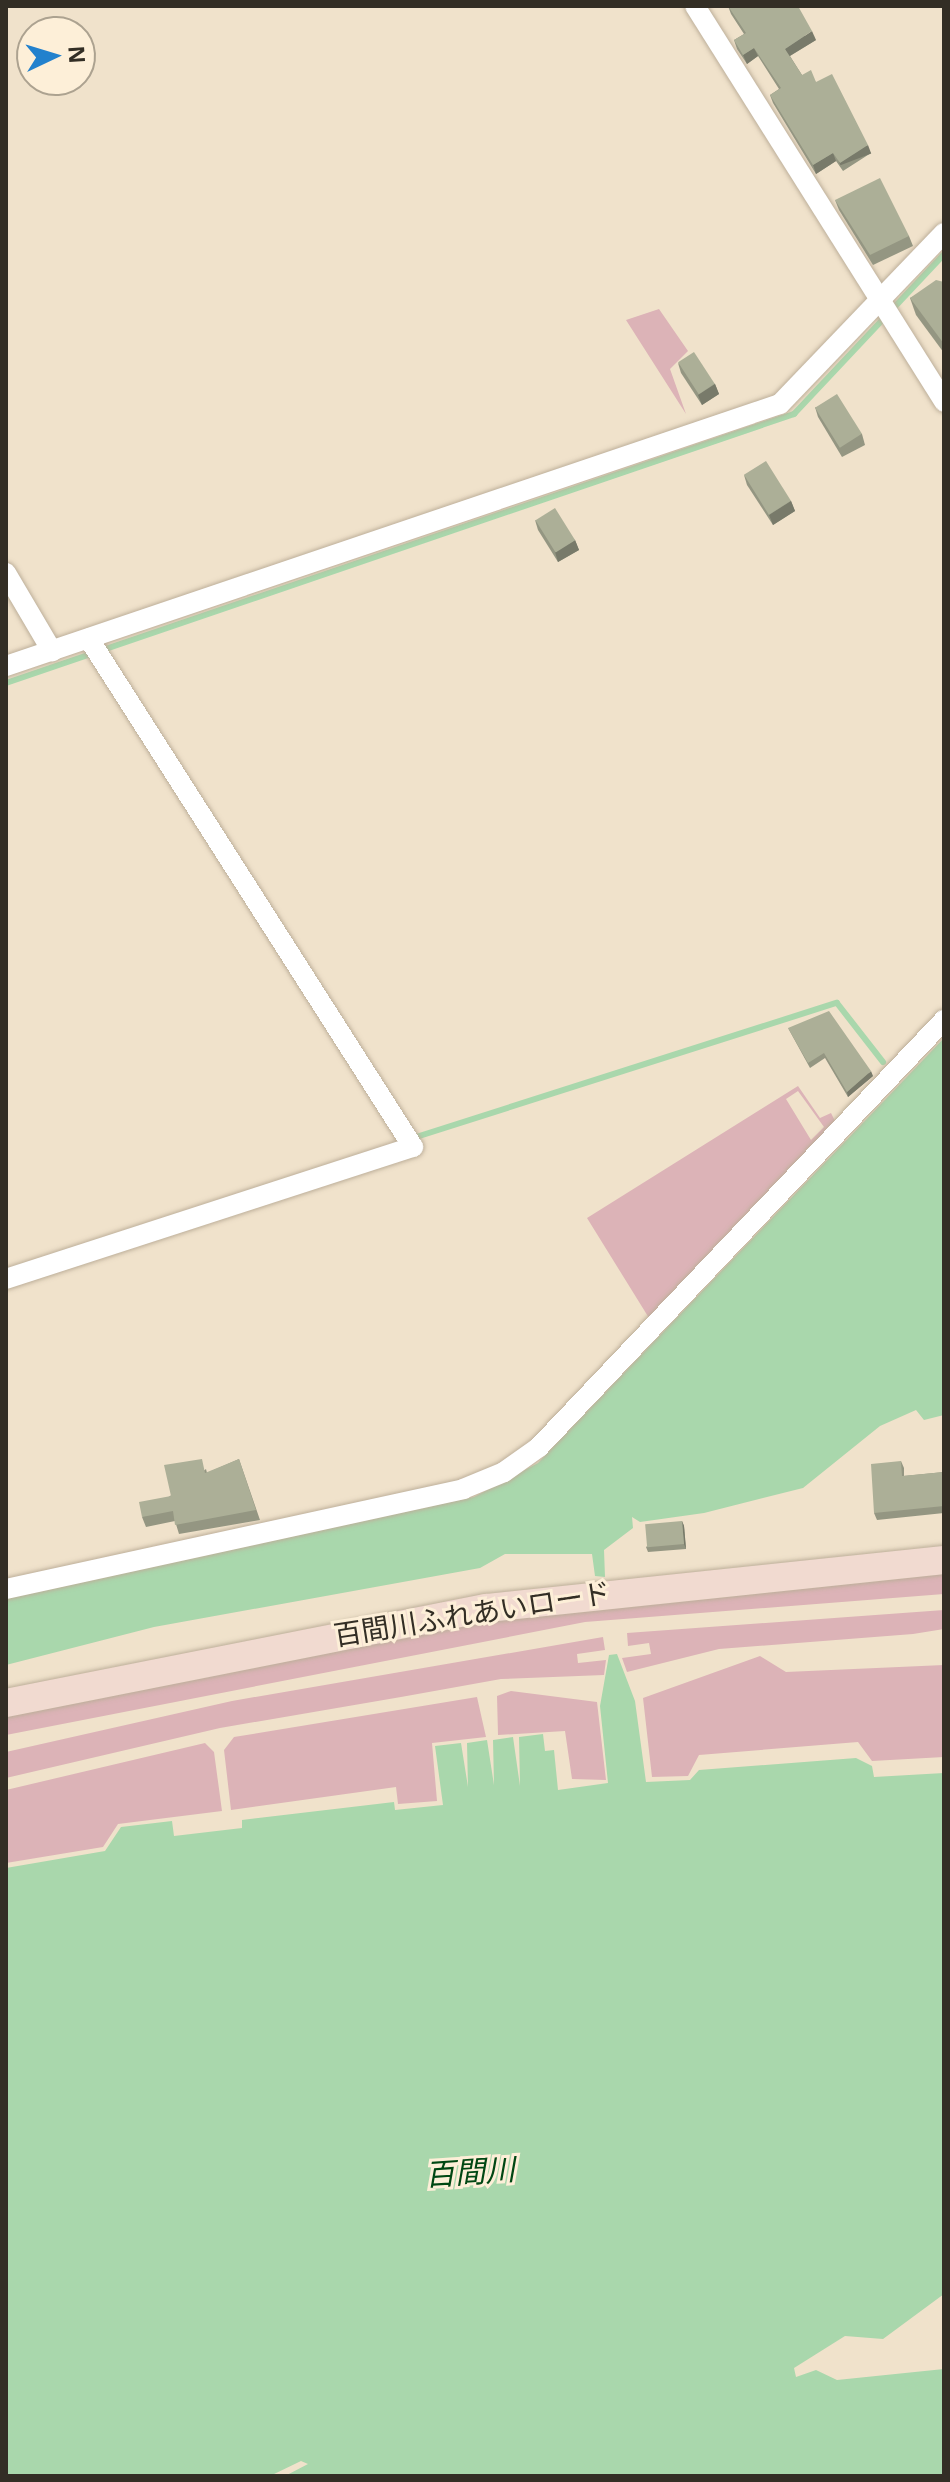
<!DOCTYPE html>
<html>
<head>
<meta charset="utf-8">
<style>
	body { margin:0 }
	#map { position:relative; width:950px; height:2482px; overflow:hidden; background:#f0e2cb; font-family:"Noto Sans","Noto Sans JP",sans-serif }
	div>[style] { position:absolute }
	.green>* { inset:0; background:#dcb3b7 }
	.water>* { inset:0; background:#a9d7ac }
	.stream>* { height:6px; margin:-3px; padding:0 3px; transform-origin:3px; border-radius:3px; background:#a9d7ac }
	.roads { filter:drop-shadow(0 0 2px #bdaf9a) drop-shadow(0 0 2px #bdaf9a) }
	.street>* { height:20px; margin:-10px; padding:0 10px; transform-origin:10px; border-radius:10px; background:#fff }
	.secondary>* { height:28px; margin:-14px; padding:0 14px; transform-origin:14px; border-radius:14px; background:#f1dad0 }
	.wall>* { inset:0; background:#949682 }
	.shaded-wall>* { inset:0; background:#787a6a; transform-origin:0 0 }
	.building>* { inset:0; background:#acaf97; transform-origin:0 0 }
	span { translate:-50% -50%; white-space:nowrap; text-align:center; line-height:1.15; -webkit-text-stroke:6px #fdefd8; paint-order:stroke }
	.street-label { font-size:28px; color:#332e25 }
	.water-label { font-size:30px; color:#004713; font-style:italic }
	.frame { position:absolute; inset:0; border:8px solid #332e25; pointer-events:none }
	.north { position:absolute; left:16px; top:16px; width:80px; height:80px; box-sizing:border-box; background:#fdefd8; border:2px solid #aca290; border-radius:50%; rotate:86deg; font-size:22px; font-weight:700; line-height:32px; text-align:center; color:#332e25 }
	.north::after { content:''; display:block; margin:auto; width:28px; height:36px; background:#2281cd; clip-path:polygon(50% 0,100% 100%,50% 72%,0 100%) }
</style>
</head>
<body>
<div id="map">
	<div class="green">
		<div style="clip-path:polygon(659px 309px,688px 351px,670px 369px,686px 414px,626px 320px)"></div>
		<div style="clip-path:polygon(evenodd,798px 1086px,820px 1118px,831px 1113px,835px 1121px,649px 1318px,587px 1218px,798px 1086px,798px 1091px,824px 1127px,811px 1140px,786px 1099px,798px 1091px)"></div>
		<div style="clip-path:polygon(944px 1573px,944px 1594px,585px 1622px,6px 1735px,6px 1716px,396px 1635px,587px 1607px)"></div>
		<div style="clip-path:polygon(944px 1610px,944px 1629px,913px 1634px,719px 1649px,627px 1672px,622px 1658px,651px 1654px,649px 1643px,628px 1646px,627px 1633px)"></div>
		<div style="clip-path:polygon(603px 1637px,605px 1650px,577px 1654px,578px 1663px,606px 1660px,604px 1675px,501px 1679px,401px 1697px,220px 1728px,6px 1778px,6px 1752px,232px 1701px)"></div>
		<div style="clip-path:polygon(760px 1656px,786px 1672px,944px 1665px,944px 1757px,872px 1761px,858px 1742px,699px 1755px,688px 1776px,652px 1777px,643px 1698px)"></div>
		<div style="clip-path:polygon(511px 1691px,597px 1702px,606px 1780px,572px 1779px,565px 1731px,498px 1735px,497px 1696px)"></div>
		<div style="clip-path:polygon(477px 1697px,486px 1737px,432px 1743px,437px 1801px,398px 1804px,396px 1787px,231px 1810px,224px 1750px,234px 1737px)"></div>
		<div style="clip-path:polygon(205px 1743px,214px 1752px,222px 1811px,118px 1824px,103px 1847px,6px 1863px,6px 1790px)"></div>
	</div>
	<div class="water">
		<div style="clip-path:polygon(944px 1038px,944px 1415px,924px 1420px,916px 1410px,880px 1426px,803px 1488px,704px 1513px,640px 1522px,632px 1517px,633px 1528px,604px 1550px,605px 1577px,595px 1576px,592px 1554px,505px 1554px,480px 1568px,154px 1627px,6px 1665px,6px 1594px,474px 1497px,538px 1463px)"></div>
		<div style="clip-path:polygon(617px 1654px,635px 1701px,646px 1782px,690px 1780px,699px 1770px,856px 1758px,872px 1766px,874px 1777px,944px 1773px,944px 2294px,883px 2339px,845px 2336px,794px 2368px,796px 2377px,816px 2370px,837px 2380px,944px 2369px,944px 2476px,285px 2476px,308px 2464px,301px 2461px,270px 2476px,6px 2476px,6px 1868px,105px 1851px,121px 1827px,172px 1821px,174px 1836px,242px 1828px,242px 1820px,394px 1802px,395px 1810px,443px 1805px,435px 1746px,461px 1743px,468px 1787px,467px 1743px,487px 1740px,494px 1785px,493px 1740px,513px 1737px,520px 1786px,519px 1737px,543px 1734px,545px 1751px,554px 1750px,558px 1790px,608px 1783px,600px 1706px,609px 1655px)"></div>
	</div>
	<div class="stream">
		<div style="left:6px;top:683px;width:833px;rotate:-18.85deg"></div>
		<div style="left:794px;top:414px;width:219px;rotate:-46.8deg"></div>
		<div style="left:413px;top:1138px;width:445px;rotate:-17.7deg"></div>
		<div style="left:837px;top:1003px;width:75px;rotate:52.1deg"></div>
	</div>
	<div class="roads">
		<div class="street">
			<div style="left:695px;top:6px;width:468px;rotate:57.8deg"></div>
			<div style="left:6px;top:573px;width:91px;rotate:59.5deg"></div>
			<div style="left:6px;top:666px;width:817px;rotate:-18.7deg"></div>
			<div style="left:780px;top:404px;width:237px;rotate:-46.2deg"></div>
			<div style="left:6px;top:1279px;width:428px;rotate:-18deg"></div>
			<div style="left:413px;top:1147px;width:603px;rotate:-122.53deg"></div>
			<div style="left:6px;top:1589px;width:468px;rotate:-12.3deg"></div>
			<div style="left:463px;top:1489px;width:44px;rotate:-22.5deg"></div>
			<div style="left:504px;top:1472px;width:43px;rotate:-35.5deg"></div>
			<div style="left:539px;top:1447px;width:589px;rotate:-46.51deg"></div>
		</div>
		<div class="secondary">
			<div style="left:6px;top:1703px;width:490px;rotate:-11.2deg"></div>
			<div style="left:487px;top:1608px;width:460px;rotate:-6deg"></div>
		</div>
	</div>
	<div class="wall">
		<div style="clip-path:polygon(728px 6px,816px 40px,790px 56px,802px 75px,816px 82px,871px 153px,843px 171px,836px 161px,816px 174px,773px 103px,770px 95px,779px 89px,758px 56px,747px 64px,737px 49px,734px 40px,744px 34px,731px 14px)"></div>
		<div style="clip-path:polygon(835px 200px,909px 236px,913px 246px,873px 265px,839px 210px)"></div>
		<div style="clip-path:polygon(944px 282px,944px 353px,916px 315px,910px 298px)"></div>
		<div style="clip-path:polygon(678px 363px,715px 384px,719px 394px,702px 405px,681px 373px)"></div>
		<div style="clip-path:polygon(815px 407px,862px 434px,865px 445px,842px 457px,818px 417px)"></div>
		<div style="clip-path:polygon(744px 475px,791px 501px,795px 511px,773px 525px,747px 485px)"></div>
		<div style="clip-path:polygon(535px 520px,575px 540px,579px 550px,558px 562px,538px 530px)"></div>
		<div style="clip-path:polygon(788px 1028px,873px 1076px,848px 1097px,825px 1058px,810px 1068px)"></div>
		<div style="clip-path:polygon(239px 1459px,260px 1520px,179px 1534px,175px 1521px,146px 1527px,142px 1517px,206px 1469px,207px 1473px)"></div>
		<div style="clip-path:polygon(901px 1461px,904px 1468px,904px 1476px,944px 1472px,944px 1513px,877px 1520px,874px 1513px)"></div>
		<div style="clip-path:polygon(682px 1521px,684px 1526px,686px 1549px,648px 1552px,646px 1547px)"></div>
	</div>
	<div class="shaded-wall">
		<div style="clip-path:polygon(812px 31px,816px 40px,788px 57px,785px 49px)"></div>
		<div style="clip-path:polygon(754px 48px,758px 56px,747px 64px,743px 55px)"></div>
		<div style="left:868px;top:145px;width:9px;height:33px;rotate:69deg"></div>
		<div style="clip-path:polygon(833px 153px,836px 161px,816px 174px,813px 165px)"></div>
		<div style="clip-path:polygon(715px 384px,719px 394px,702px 405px,698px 395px)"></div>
		<div style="clip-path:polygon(791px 501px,795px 511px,773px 525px,769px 515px)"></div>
		<div style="clip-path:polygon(575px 540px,579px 550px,558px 562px,555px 552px)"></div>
		<div style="clip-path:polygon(871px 1071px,873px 1076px,848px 1097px,847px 1092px)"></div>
		<div style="clip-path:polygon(682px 1521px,684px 1526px,686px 1549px,684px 1544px)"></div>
	</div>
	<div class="building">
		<div style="clip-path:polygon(728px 6px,798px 6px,812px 31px,785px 49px,802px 75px,811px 70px,816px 82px,832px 74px,868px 145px,840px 163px,833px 153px,813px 165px,770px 95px,781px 88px,754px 48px,743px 55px,734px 40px,746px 33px)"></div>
		<div style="clip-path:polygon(880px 178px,909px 236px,870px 255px,835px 200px)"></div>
		<div style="clip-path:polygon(936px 280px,944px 282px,944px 344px,910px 298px)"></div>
		<div style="left:694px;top:352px;width:38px;height:19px;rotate:57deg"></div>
		<div style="left:837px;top:394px;width:47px;height:26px;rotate:58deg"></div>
		<div style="left:766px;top:461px;width:47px;height:26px;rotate:58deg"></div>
		<div style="left:555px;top:508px;width:38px;height:23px;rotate:58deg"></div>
		<div style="clip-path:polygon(829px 1011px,871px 1071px,847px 1092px,824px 1053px,808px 1063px,788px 1028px)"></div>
		<div style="clip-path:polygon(202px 1459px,205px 1473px,239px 1459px,256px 1510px,175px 1525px,173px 1511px,142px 1517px,139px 1502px,171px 1496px,164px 1465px)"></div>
		<div style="clip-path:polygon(901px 1461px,902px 1476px,944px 1472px,944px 1506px,874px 1513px,871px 1464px)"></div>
		<div style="left:682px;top:1521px;width:23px;height:37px;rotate:85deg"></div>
	</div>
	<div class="street-label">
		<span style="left:472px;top:1613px;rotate:-9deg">百間川ふれあいロード</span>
	</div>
	<div class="water-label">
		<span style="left:470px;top:2172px;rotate:-4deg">百間川</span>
	</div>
	<div class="frame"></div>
	<div class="north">N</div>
</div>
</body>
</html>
